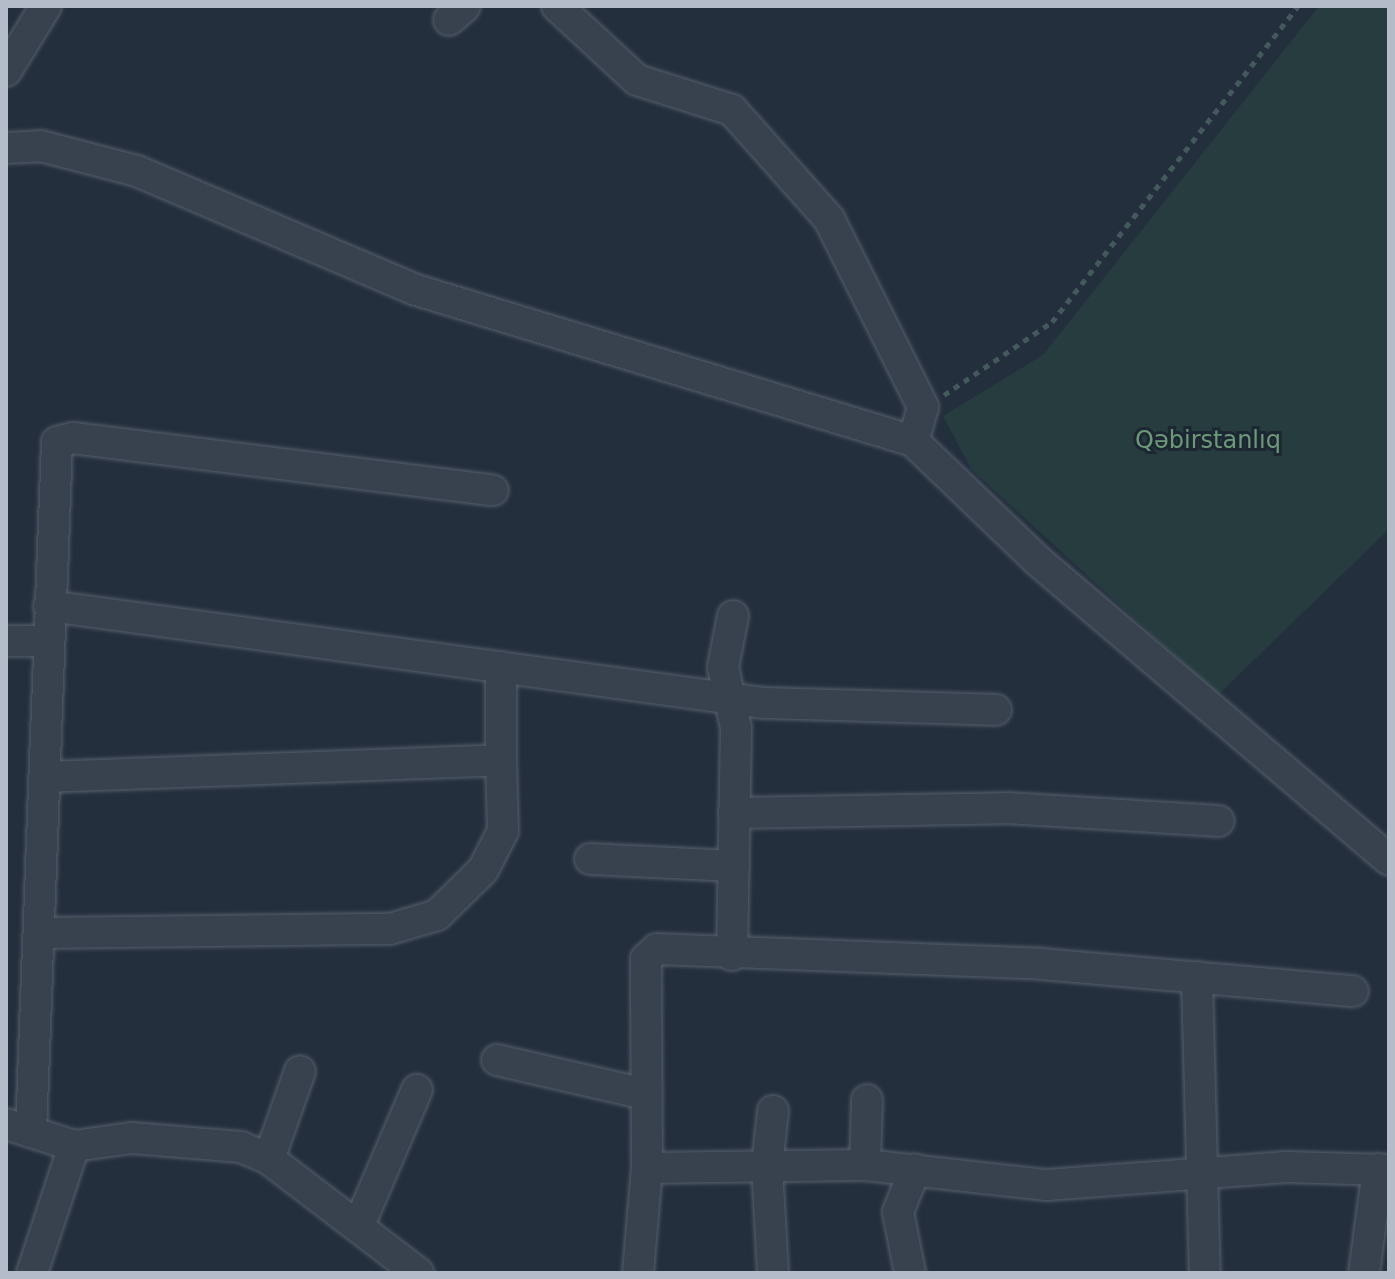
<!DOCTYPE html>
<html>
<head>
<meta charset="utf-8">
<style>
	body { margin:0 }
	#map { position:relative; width:1395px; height:1279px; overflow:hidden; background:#242f3e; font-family:"DejaVu Sans",sans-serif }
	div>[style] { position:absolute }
	.green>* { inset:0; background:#263c3f }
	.path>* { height:5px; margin-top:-2.5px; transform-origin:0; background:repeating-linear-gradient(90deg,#44595c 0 6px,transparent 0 12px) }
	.roads { filter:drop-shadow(0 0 2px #565f6c) drop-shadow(0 0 2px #565f6c) }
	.street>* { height:30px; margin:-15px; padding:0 15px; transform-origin:15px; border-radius:15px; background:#38414e }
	span { translate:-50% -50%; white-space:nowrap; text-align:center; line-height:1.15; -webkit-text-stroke:6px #1d2633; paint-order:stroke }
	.park-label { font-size:24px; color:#6b9a76 }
	.frame { position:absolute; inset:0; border:8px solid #b4bcc9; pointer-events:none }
</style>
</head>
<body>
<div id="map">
	<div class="green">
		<div style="clip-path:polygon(1319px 6px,1389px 6px,1389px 529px,1218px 695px,971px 469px,943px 416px,1043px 355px)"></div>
	</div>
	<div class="path">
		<div style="left:944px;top:395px;width:130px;rotate:-34.1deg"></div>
		<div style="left:1052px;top:322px;width:400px;rotate:-52.1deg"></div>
	</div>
	<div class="roads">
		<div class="street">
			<div style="left:557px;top:6px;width:109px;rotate:42.8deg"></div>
			<div style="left:637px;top:80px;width:100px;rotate:17.5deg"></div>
			<div style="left:732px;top:110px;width:146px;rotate:48.3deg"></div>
			<div style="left:829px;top:219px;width:210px;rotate:63.4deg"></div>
			<div style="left:923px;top:407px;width:35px;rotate:106deg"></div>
			<div style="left:449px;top:20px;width:21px;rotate:-41deg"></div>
			<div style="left:6px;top:71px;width:76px;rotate:-58.4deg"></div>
			<div style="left:6px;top:148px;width:35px;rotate:-3deg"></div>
			<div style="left:41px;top:146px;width:99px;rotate:14.6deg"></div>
			<div style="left:137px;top:171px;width:300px;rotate:23.1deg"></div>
			<div style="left:413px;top:289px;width:523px;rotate:16.91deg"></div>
			<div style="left:913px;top:441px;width:173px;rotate:43.8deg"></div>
			<div style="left:1038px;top:561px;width:461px;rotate:40.4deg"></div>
			<div style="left:49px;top:606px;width:722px;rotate:7.73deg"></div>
			<div style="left:764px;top:703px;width:232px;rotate:1.7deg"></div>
			<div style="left:6px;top:641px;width:43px"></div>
			<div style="left:46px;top:777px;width:455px;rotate:-2.1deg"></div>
			<div style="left:501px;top:760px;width:93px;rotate:-90deg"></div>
			<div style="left:734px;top:813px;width:273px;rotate:-1deg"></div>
			<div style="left:1007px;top:808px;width:212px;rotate:3.5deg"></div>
			<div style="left:590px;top:859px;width:144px;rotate:2.8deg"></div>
			<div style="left:42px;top:933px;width:348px;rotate:-0.7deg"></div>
			<div style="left:390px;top:929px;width:49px;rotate:-16.6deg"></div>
			<div style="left:437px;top:915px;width:64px;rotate:-44.4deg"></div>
			<div style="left:483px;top:870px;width:44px;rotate:-62.9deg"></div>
			<div style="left:503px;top:831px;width:71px;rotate:-91.6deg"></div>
			<div style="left:732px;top:955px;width:227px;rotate:-89deg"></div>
			<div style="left:736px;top:728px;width:62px;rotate:-102deg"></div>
			<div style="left:723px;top:667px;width:52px;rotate:-78.9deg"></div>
			<div style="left:1197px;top:977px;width:296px;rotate:88.5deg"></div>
			<div style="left:497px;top:1060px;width:153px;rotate:12.9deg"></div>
			<div style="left:773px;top:1111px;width:55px;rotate:96.2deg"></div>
			<div style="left:767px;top:1166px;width:107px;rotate:86.8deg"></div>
			<div style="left:6px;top:1124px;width:71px;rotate:17.9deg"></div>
			<div style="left:74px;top:1146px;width:59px;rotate:-7.9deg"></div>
			<div style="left:132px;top:1138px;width:109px;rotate:4.7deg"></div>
			<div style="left:241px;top:1147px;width:30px;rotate:23deg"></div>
			<div style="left:269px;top:1159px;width:188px;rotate:37.4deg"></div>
			<div style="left:31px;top:1132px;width:690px;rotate:-87.84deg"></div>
			<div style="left:57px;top:442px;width:16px;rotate:-14deg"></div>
			<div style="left:73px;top:438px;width:423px;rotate:7.1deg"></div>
			<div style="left:269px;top:1159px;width:93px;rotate:-70.6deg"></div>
			<div style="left:865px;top:1165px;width:65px;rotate:-88.2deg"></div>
			<div style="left:647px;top:1168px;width:218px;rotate:-0.8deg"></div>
			<div style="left:865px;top:1165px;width:183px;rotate:6.3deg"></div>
			<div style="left:1047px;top:1185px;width:240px;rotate:-4.3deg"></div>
			<div style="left:1286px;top:1167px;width:103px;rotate:1.7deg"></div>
			<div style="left:359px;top:1225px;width:147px;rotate:-66.8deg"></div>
			<div style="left:32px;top:1273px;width:134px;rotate:-71.7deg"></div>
			<div style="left:638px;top:1273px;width:105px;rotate:-85.1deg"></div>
			<div style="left:647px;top:1168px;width:209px;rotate:-90.3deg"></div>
			<div style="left:646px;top:959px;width:15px;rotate:-42deg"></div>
			<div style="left:657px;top:949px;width:385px;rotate:2.2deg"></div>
			<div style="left:1042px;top:964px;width:312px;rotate:5deg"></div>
			<div style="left:910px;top:1273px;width:62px;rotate:-101.1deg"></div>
			<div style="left:898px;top:1212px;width:46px;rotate:-68.4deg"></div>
			<div style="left:1364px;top:1273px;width:105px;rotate:-82.3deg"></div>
		</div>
	</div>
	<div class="park-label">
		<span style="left:1208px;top:441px">Qəbirstanlıq</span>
	</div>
	<div class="frame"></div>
</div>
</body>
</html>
